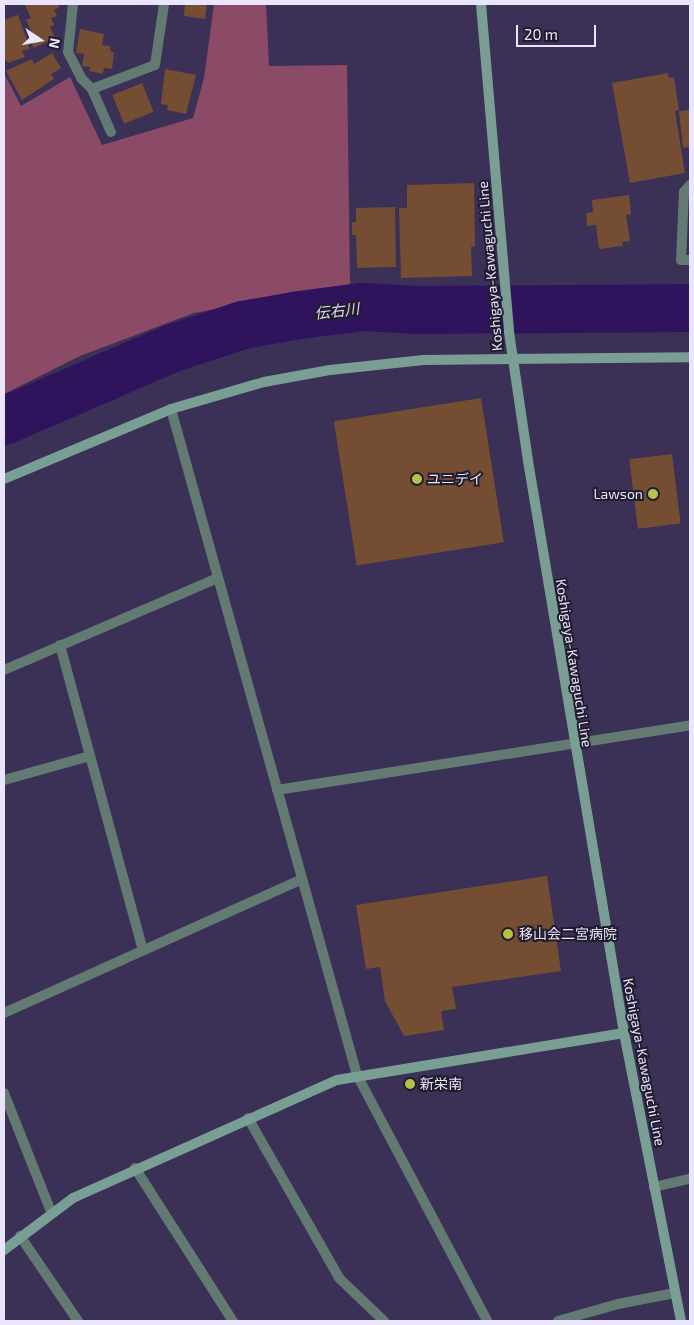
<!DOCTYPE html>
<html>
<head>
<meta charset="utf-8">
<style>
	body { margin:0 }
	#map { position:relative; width:694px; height:1325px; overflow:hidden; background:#3b3157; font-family:"Exo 2","Noto Sans JP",sans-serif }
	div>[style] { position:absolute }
	.green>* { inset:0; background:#8b4a65 }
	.river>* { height:48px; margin:-24px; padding:0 24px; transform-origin:24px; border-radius:24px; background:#30135d }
	.building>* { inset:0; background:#744d33; transform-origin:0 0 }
	.lane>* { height:10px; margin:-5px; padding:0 5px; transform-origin:5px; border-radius:5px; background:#637a73 }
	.street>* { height:10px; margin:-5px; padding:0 5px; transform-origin:5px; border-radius:5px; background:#637a73 }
	.secondary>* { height:10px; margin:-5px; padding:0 5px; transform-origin:5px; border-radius:5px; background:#799f94 }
	.dots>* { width:14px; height:14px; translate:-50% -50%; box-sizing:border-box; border:2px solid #211d2e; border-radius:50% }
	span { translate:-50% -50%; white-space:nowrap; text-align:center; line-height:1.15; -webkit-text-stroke:4px #211d2e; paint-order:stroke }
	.street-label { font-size:14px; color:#eae5fd }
	.poi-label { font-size:14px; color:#eae5fd }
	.left { translate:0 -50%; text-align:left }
	.right { translate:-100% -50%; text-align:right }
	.water-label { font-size:15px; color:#dedaf0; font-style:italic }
	.frame { position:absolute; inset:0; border:5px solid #eae5fd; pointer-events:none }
	.north { position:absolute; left:15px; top:15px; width:50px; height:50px; -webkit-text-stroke:4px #211d2e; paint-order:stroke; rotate:102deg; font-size:14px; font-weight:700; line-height:20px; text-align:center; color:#eae5fd }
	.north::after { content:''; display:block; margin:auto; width:18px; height:22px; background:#eae5fd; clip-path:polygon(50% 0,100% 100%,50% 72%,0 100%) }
	.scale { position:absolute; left:516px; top:25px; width:80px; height:22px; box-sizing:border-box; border:2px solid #eae5fd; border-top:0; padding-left:6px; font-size:15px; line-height:18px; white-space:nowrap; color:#eae5fd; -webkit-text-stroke:4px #211d2e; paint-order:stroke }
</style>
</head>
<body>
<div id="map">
	<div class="green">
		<div style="clip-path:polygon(214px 4px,266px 4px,269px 66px,347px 65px,350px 286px,194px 313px,80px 356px,4px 394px,4px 73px,21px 106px,70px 77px,102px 145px,193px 118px,204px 78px)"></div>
	</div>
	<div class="river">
		<div style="left:4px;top:421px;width:184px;rotate:-23.4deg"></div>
		<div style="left:173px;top:348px;width:74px;rotate:-18.2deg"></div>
		<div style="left:243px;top:325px;width:58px;rotate:-10deg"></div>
		<div style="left:300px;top:315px;width:63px;rotate:-7.4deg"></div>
		<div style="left:362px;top:307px;width:57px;rotate:3deg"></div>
		<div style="left:419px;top:310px;width:271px;rotate:-0.4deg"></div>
	</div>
	<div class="building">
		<div style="clip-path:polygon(29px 4px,58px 4px,59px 7px,54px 10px,57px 16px,51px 18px,54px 25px,50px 27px,55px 38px,34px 48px,29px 37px,33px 35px,26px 20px,31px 18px,25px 5px)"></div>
		<div style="clip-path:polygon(185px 4px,207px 4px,205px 19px,184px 16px)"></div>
		<div style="clip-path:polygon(18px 15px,30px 49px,22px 51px,25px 57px,8px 63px,4px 58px,4px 20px)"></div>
		<div style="clip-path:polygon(80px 29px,104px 34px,102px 45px,110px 46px,110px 51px,114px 52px,112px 69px,104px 68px,103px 74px,89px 71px,90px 67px,82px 66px,84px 54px,76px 53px)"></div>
		<div style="clip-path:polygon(52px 53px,61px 68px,51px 74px,54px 79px,22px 100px,6px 71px,32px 59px,34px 64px)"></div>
		<div style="clip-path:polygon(165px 69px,196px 75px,186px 114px,167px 110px,168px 105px,161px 104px)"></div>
		<div style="clip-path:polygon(668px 73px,669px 78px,674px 77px,679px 110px,675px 111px,685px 173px,630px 183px,612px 83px)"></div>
		<div style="left:142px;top:83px;width:31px;height:32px;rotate:68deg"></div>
		<div style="clip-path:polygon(690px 110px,690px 147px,683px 148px,679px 111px)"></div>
		<div style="clip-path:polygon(474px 183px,475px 246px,471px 247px,472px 276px,401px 278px,399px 208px,407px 208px,407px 185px)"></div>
		<div style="clip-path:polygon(629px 195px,631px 214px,626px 215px,630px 241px,622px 242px,623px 246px,599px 249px,596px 225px,587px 226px,586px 213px,593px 212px,592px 200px)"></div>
		<div style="clip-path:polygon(395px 207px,396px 267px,357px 268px,356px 235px,352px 235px,352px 222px,356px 222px,356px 208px)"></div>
		<div style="left:481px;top:398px;width:146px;height:149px;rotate:81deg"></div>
		<div style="left:672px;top:454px;width:70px;height:43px;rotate:83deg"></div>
		<div style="clip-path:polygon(547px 876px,561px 971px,452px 987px,456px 1009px,441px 1011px,444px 1030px,404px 1036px,385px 1001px,380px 967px,366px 969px,356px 905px)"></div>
	</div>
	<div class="lane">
		<div style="left:248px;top:1118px;width:185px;rotate:60.3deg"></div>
		<div style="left:340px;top:1279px;width:61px;rotate:43.7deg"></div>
	</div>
	<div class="street">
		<div style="left:73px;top:4px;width:48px;rotate:95.9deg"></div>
		<div style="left:68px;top:52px;width:29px;rotate:63deg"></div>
		<div style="left:81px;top:78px;width:16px;rotate:45deg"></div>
		<div style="left:92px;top:89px;width:47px;rotate:66.2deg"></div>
		<div style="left:92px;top:89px;width:67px;rotate:-20.9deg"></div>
		<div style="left:155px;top:65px;width:62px;rotate:-81.6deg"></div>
		<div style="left:690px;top:185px;width:9px;rotate:131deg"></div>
		<div style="left:684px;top:192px;width:68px;rotate:92.5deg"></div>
		<div style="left:681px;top:260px;width:9px"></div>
		<div style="left:171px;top:409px;width:691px;rotate:74.4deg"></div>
		<div style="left:357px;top:1075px;width:278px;rotate:62.1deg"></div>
		<div style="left:60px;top:645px;width:316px;rotate:74.8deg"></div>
		<div style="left:4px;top:670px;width:233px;rotate:-23.3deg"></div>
		<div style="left:4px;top:780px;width:89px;rotate:-15.6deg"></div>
		<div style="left:277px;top:790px;width:418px;rotate:-8.9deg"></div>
		<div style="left:4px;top:1013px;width:327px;rotate:-24.2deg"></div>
		<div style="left:4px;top:1093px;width:128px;rotate:68.4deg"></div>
		<div style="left:135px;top:1168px;width:182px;rotate:57.4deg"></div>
		<div style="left:654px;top:1187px;width:37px;rotate:-13deg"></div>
		<div style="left:20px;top:1236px;width:103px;rotate:55.7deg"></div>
		<div style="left:558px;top:1321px;width:62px;rotate:-15.8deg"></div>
		<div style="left:618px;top:1304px;width:58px;rotate:-10.9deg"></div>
	</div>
	<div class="secondary">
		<div style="left:481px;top:4px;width:329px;rotate:85.1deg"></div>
		<div style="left:509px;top:332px;width:130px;rotate:81.6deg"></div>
		<div style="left:528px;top:461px;width:580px;rotate:80.47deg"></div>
		<div style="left:624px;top:1033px;width:294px;rotate:78.8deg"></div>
		<div style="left:4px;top:479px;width:181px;rotate:-22.7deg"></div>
		<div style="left:171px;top:409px;width:97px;rotate:-16.2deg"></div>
		<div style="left:264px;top:382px;width:67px;rotate:-10.3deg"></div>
		<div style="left:330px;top:370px;width:94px;rotate:-6.1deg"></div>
		<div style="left:423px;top:360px;width:267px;rotate:-0.6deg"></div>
		<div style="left:4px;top:1250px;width:86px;rotate:-37deg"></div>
		<div style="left:73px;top:1198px;width:289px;rotate:-24.1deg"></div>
		<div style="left:337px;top:1080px;width:291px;rotate:-9.3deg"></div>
	</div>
	<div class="dots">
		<div style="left:417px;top:479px;background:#b5c249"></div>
		<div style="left:653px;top:494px;background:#b5c249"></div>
		<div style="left:508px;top:934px;background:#b5c249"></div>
		<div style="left:410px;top:1084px;background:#b5c249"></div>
	</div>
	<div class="street-label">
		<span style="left:490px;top:266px;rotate:-95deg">Koshigaya-Kawaguchi Line</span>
		<span style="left:574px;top:663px;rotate:81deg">Koshigaya-Kawaguchi Line</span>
		<span style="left:644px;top:1062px;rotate:79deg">Koshigaya-Kawaguchi Line</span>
	</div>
	<div class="poi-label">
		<span class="left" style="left:427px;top:479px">ユニデイ</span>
		<span class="right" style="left:643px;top:494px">Lawson</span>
		<span class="left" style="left:519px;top:934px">移山会二宮病院</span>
		<span class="left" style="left:420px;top:1084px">新栄南</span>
	</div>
	<div class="water-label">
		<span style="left:337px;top:311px;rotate:-7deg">伝右川</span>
	</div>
	<div class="frame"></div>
	<div class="north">N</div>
	<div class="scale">20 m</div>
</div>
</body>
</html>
